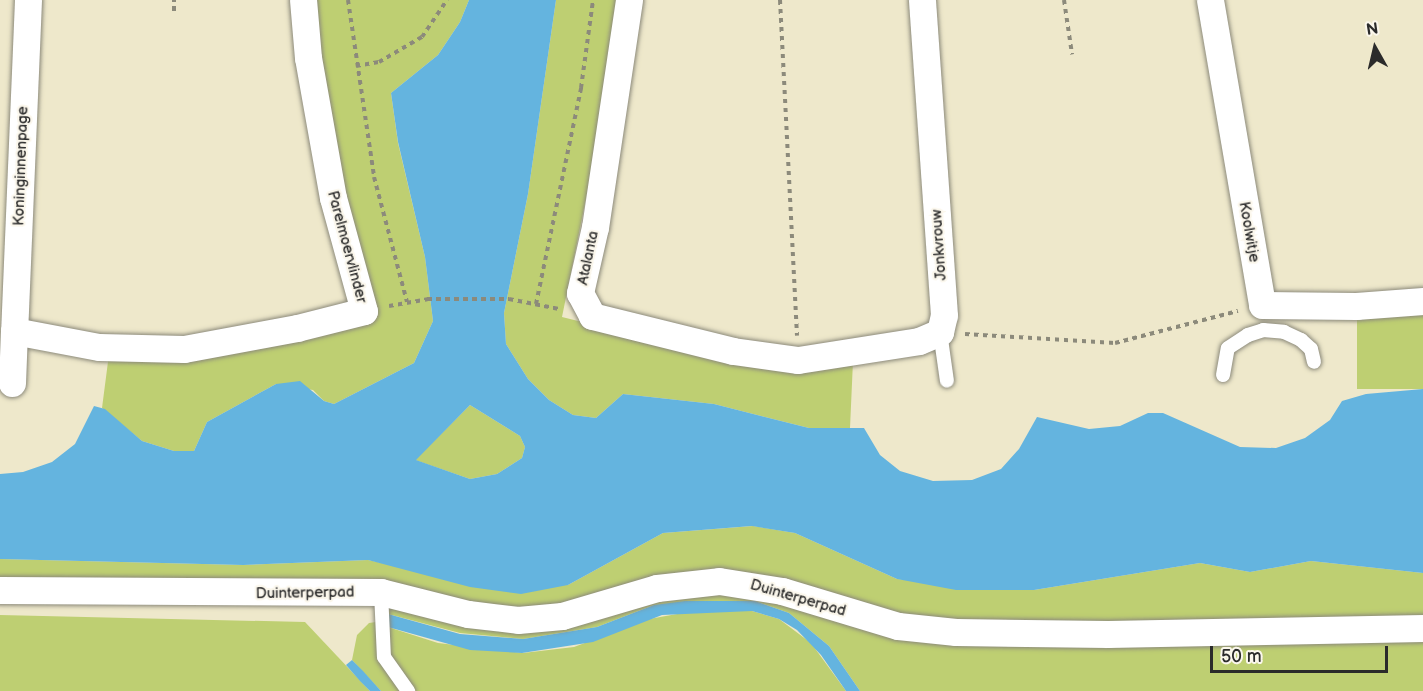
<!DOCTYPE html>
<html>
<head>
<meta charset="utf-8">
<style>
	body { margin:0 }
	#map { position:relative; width:1423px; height:691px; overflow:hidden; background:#eee8cb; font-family:"Balsamiq Sans",sans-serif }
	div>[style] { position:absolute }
	.green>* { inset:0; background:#becf72; transform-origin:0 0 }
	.water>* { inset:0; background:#64b4df }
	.path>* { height:4px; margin-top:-2px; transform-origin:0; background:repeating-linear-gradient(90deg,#8c8a7b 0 4.5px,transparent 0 9px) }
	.roads { filter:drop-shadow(0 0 2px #8c8a7b) drop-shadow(0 0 2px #8c8a7b) }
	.service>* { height:14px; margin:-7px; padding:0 7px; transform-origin:7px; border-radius:7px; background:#fff }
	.minor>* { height:27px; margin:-13.5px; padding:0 13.5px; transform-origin:13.5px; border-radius:13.5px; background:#fff }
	span { translate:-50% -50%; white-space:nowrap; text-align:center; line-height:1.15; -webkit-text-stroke:4.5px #fbf7ec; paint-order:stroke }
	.street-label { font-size:15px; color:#2b2b2b }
	.north { position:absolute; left:1345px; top:18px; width:60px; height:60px; -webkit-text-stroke:4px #fbf7ec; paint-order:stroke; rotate:352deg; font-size:16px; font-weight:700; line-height:24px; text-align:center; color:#2b2b2b }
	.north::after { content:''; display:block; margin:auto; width:21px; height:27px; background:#2b2b2b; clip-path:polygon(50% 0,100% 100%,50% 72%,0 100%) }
	.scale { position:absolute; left:1210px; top:646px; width:178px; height:27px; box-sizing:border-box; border:3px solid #2b2b2b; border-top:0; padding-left:8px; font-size:18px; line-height:21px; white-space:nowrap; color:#2b2b2b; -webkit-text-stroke:4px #fbf7ec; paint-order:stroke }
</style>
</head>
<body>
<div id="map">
	<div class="green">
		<div style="clip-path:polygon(305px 0,469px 0,460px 22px,438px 55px,391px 93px,398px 143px,425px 257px,433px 321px,414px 363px,334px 404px,324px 401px,313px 390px,276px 384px,207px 422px,194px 451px,174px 451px,142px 441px,102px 408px,109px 354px,361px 303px)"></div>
		<div style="clip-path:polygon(556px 0,626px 0,562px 317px,727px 358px,853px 361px,850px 428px,809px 428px,714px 404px,623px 394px,596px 418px,573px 415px,549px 400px,528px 379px,506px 344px,504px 313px,528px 194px)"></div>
		<div style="left:1423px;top:309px;width:80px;height:66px;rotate:90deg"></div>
		<div style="clip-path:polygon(470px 405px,520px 436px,525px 447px,522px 458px,497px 474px,470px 479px,415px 460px)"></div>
		<div style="clip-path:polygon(753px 526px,795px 533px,897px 579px,1034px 590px,1200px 563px,1250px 572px,1311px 561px,1423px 573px,1423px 623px,956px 626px,783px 586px,582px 605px,469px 608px,0 584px,0 559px,243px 565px,368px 560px,410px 569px,568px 585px,663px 533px)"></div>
		<div style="clip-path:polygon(719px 587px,865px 625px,1423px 634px,1423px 691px,860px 691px,829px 646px,789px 613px,755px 601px,654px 605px,597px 627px,523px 639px,460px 633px,388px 614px,389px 603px,467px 619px)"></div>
		<div style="clip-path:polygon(694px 611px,752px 611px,779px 619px,811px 643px,846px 691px,415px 691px,390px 655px,388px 627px,438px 643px,523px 653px,574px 647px,649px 619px)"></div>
		<div style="clip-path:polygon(0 615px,305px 622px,370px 691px,0 691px)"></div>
		<div style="clip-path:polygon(376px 622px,379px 659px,402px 691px,381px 691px,352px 660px,357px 635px,369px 623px)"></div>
	</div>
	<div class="water">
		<div style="clip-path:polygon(evenodd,469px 0,556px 0,528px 194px,504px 313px,506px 344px,528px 379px,549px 400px,573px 415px,596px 418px,623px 394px,714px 404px,809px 428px,864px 428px,880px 455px,900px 471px,933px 481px,972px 480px,1001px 469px,1019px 449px,1037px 417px,1089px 429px,1120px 426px,1148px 413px,1163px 413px,1240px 447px,1276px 448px,1305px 438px,1330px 420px,1342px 401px,1366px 394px,1423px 389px,1423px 573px,1311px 561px,1250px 572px,1200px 563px,1034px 590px,956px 590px,897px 579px,795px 533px,752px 526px,663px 533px,568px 585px,521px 594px,470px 587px,368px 560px,243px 565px,0 559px,0 474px,23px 472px,52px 462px,75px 444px,94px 406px,105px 409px,142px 441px,174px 451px,194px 451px,207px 422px,276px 384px,300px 381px,324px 401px,334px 404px,414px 363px,433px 321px,425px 257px,398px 142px,391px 93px,438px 55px,460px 22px,469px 0,470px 405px,520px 436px,525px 447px,522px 458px,497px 474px,470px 479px,416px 460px,470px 405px)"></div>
		<div style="clip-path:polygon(685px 601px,755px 601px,789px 613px,829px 646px,860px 691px,846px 691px,821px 655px,797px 630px,779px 619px,752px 611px,662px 615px,593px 642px,522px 653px,470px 650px,388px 627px,388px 614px,460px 634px,523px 639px,597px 627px,654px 605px)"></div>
		<div style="clip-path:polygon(352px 660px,363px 671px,381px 691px,370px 691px,360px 681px,346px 665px)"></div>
	</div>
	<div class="path">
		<div style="left:348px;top:0;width:179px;rotate:81.6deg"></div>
		<div style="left:374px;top:177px;width:129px;rotate:75.2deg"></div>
		<div style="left:780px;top:0;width:336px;rotate:87.1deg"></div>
		<div style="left:1064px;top:0;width:55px;rotate:81.6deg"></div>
		<div style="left:174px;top:11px;width:11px;rotate:-90deg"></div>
		<div style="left:356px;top:66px;width:23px;rotate:-10deg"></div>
		<div style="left:379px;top:62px;width:50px;rotate:-30.2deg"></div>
		<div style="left:422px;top:37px;width:45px;rotate:-56deg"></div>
		<div style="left:536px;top:304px;width:221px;rotate:-78.2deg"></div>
		<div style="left:581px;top:88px;width:89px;rotate:-82.2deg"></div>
		<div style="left:389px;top:306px;width:39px;rotate:-10deg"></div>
		<div style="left:427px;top:299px;width:82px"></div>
		<div style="left:509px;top:299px;width:51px;rotate:11.3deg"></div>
		<div style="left:965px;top:334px;width:150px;rotate:3.4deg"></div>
		<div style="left:1115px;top:343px;width:127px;rotate:-14.6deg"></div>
	</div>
	<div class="roads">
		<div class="service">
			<div style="left:940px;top:332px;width:49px;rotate:81.9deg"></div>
			<div style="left:1223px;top:375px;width:27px;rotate:-80deg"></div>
			<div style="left:1228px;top:348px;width:24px;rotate:-33deg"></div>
			<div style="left:1248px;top:335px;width:16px;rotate:-18deg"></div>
			<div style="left:1263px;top:330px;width:21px;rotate:5deg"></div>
			<div style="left:1284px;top:332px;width:19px;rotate:25deg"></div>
			<div style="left:1301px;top:340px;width:13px;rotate:42deg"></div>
			<div style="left:1311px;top:349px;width:13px;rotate:77deg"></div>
			<div style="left:381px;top:592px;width:65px;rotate:87.4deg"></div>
			<div style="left:384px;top:657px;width:42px;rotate:54.8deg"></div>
		</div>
		<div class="minor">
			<div style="left:28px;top:0;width:331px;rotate:92.4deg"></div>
			<div style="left:14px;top:331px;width:86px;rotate:10.7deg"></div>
			<div style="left:99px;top:347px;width:85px;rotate:1.3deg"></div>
			<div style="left:184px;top:349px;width:115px;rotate:-10.5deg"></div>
			<div style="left:297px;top:328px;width:69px;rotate:-14.2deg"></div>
			<div style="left:364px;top:311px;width:117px;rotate:-105.3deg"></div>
			<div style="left:333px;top:198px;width:142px;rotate:-100.1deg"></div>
			<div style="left:308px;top:58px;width:58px;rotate:-94.9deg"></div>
			<div style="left:629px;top:0;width:230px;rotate:98.5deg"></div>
			<div style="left:595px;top:227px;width:68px;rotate:102.8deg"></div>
			<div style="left:580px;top:293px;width:26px;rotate:62deg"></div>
			<div style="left:592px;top:316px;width:145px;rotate:13.9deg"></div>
			<div style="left:733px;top:351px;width:66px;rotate:7.9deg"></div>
			<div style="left:798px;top:360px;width:122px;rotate:-8.9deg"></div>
			<div style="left:919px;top:341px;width:23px;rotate:-23deg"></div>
			<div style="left:940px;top:332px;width:17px;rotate:-77deg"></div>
			<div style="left:944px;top:315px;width:316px;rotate:-94deg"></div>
			<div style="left:1210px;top:0;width:309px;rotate:80.3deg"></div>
			<div style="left:1262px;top:305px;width:94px;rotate:0.6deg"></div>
			<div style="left:1356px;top:306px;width:67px;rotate:-4.3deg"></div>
			<div style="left:12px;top:383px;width:52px;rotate:-87.8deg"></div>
			<div style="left:0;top:590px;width:381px;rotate:0.3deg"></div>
			<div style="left:381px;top:592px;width:90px;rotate:14.2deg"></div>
			<div style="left:468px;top:614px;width:50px;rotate:6.8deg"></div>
			<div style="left:518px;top:620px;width:44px;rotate:-5.2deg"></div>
			<div style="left:562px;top:616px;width:99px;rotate:-16.4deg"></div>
			<div style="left:657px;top:588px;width:62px;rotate:-6.4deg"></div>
			<div style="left:719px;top:581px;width:64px;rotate:9deg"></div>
			<div style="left:782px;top:591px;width:121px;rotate:16.8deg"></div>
			<div style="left:898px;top:626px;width:58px;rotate:5.9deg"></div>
			<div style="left:956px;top:632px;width:152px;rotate:0.8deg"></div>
			<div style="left:1108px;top:634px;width:315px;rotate:-1.1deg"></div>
		</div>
	</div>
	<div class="street-label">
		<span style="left:21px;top:166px;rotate:-88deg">Koninginnenpage</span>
		<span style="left:1249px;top:232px;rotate:80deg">Koolwitje</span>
		<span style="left:939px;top:245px;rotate:-94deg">Jonkvrouw</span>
		<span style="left:347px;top:247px;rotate:75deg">Parelmoervlinder</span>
		<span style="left:588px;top:258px;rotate:-78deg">Atalanta</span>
		<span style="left:305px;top:593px;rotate:-1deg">Duinterperpad</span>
		<span style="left:798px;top:598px;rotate:16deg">Duinterperpad</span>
	</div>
	<div class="north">N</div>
	<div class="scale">50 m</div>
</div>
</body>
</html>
